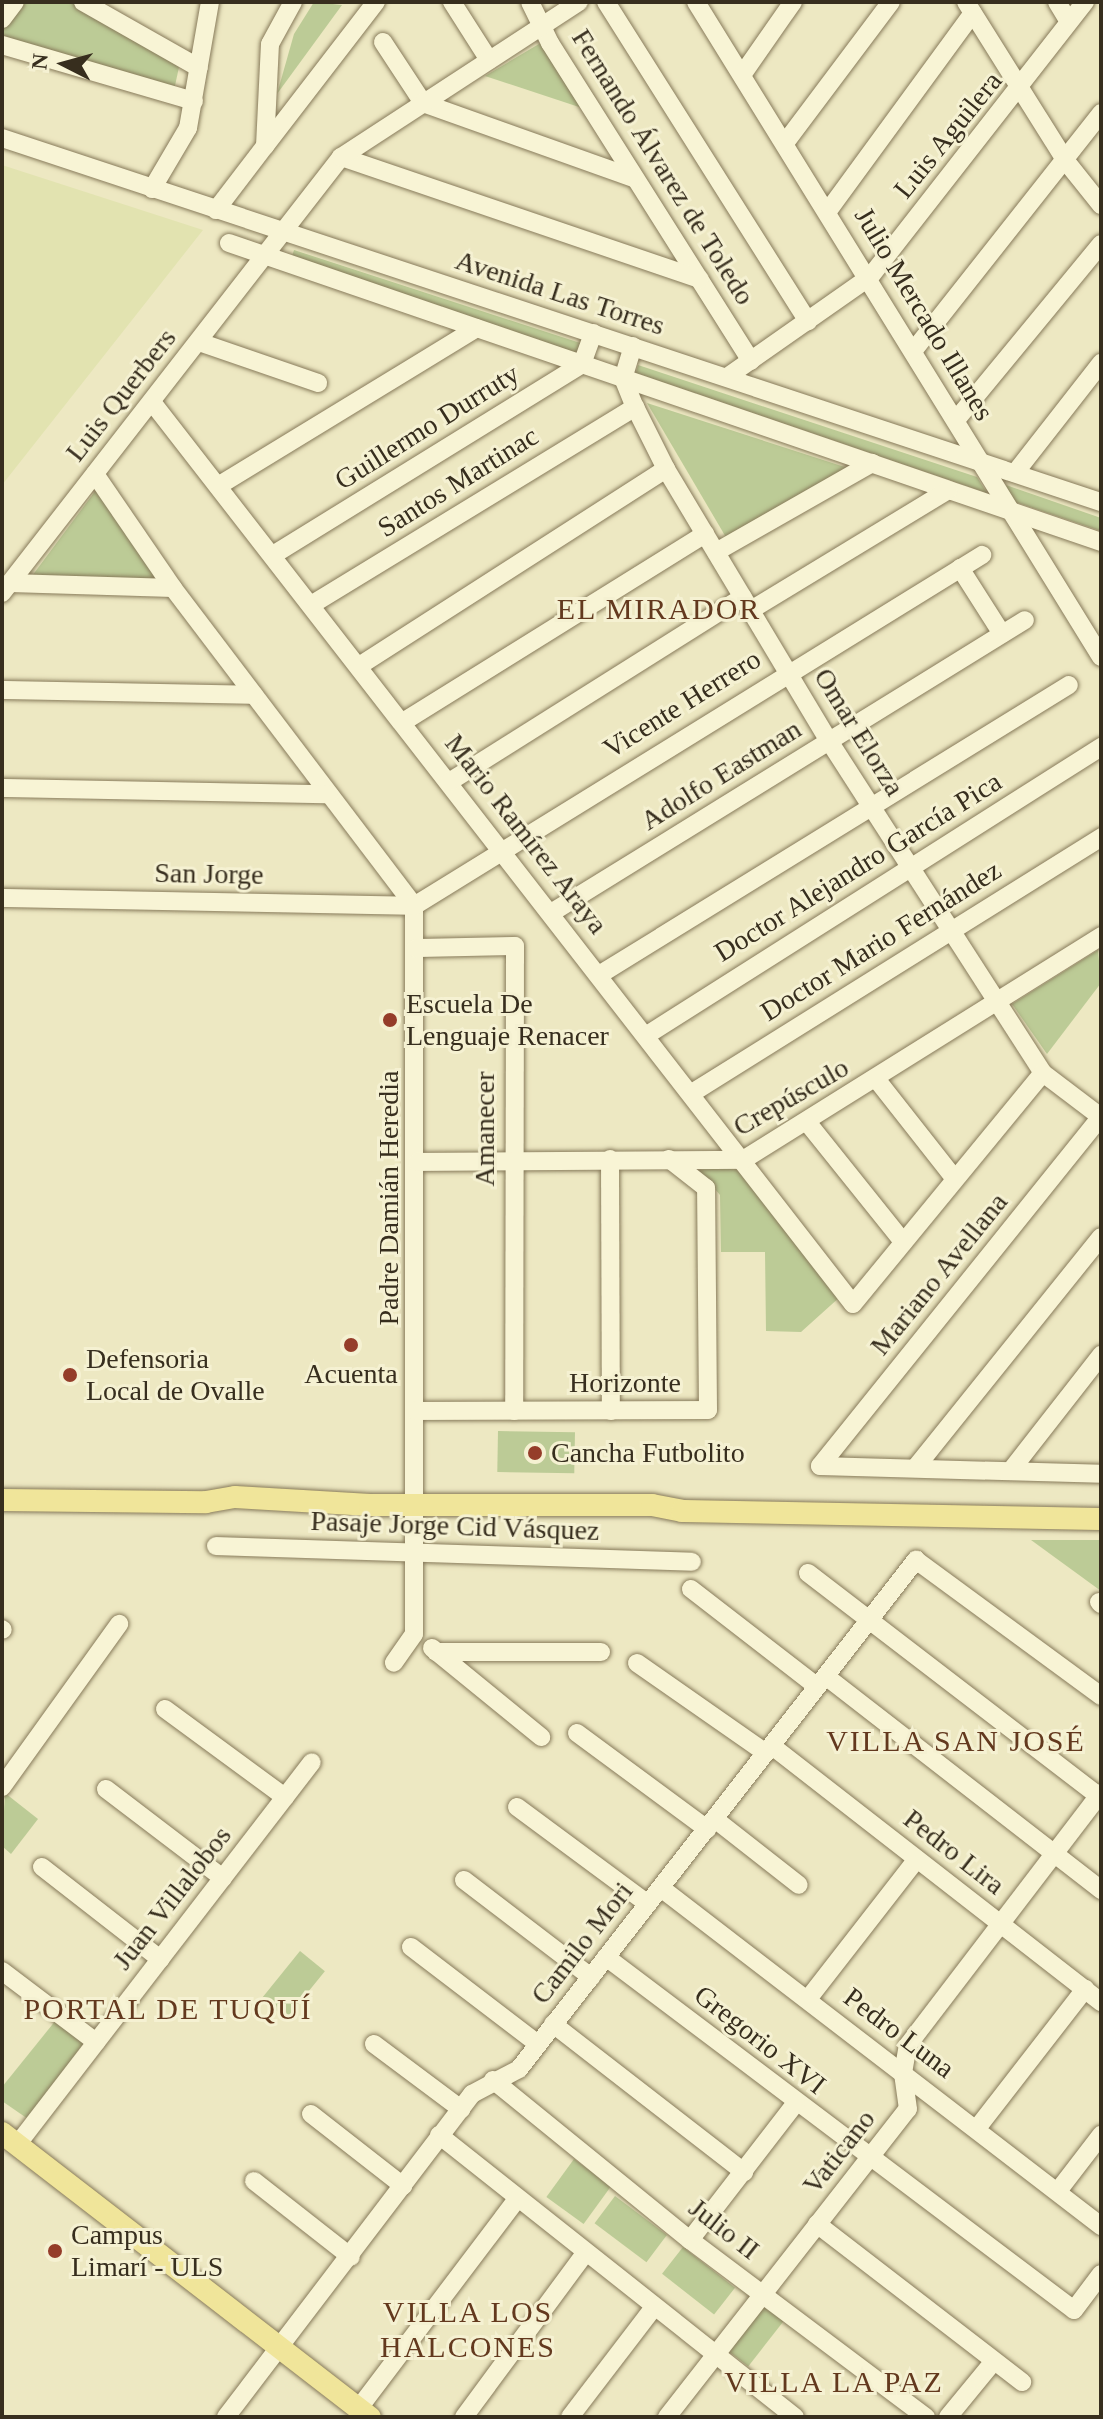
<!DOCTYPE html>
<html>
<head>
<meta charset="utf-8">
<style>
	body { margin:0 }
	#map { position:relative; width:1103px; height:2419px; overflow:hidden; background:#ede8c2; font-family:"Times New Roman",serif }
	div>[style] { position:absolute }
	.farmland>* { inset:0; background:#e2e3b0 }
	.green>* { inset:0; background:#bccb96; transform-origin:0 0 }
	.roads { filter:drop-shadow(0 0 2px #877a5a) drop-shadow(0 0 2px #877a5a) }
	.minor>* { height:18px; margin:-9px; padding:0 9px; transform-origin:9px; border-radius:9px; background:#f8f4d5 }
	.major>* { height:22px; margin:-11px; padding:0 11px; transform-origin:11px; border-radius:11px; background:#f0e59a }
	.dots>* { width:22px; height:22px; translate:-50% -50%; box-sizing:border-box; border:4px solid #f5f1d2; border-radius:50% }
	span { translate:-50% -50%; white-space:nowrap; text-align:center; line-height:1.15; -webkit-text-stroke:6px #f5f1d2; paint-order:stroke }
	.street-label { font-size:28px; color:#372e1e }
	.poi-label { font-size:28px; color:#372e1e }
	.left { translate:0 -50%; text-align:left }
	.neighbourhood-label { font-size:30px; color:#63391e; letter-spacing:2px }
	.frame { position:absolute; inset:0; border:4px solid #372e1e; pointer-events:none }
	.north { position:absolute; left:24px; top:24px; width:80px; height:80px; -webkit-text-stroke:6px #f5f1d2; paint-order:stroke; rotate:276deg; font-size:22px; font-weight:700; line-height:32px; text-align:center; color:#372e1e }
	.north::after { content:''; display:block; margin:auto; width:28px; height:36px; background:#372e1e; clip-path:polygon(50% 0,100% 100%,50% 72%,0 100%) }
</style>
</head>
<body>
<div id="map">
	<div class="farmland">
		<div style="clip-path:polygon(2px 165px,203px 230px,2px 485px)"></div>
	</div>
	<div class="green">
		<div style="clip-path:polygon(8px 2px,75px 2px,179px 67px,173px 95px,2px 41px,2px 10px)"></div>
		<div style="clip-path:polygon(314px 2px,342px 5px,277px 94px,294px 34px)"></div>
		<div style="clip-path:polygon(544px 41px,582px 108px,485px 76px)"></div>
		<div style="left:294px;top:250px;width:301px;height:11px;rotate:18deg"></div>
		<div style="clip-path:polygon(638px 365px,977px 477px,987px 493px,636px 373px)"></div>
		<div style="clip-path:polygon(647px 403px,851px 469px,727px 539px)"></div>
		<div style="clip-path:polygon(1006px 485px,1101px 518px,1101px 531px,1012px 501px)"></div>
		<div style="clip-path:polygon(96px 490px,158px 579px,32px 576px)"></div>
		<div style="clip-path:polygon(1098px 950px,1101px 983px,1047px 1054px,1012px 1004px)"></div>
		<div style="clip-path:polygon(696px 1167px,747px 1170px,841px 1296px,801px 1332px,766px 1331px,765px 1252px,721px 1252px,720px 1195px)"></div>
		<div style="left:498px;top:1431px;width:77px;height:41px;rotate:1deg"></div>
		<div style="clip-path:polygon(1031px 1540px,1101px 1540px,1101px 1591px)"></div>
		<div style="clip-path:polygon(5px 1793px,38px 1819px,11px 1854px,2px 1846px)"></div>
		<div style="left:300px;top:1951px;width:32px;height:61px;rotate:39deg"></div>
		<div style="clip-path:polygon(56px 2020px,85px 2041px,28px 2119px,2px 2101px,2px 2087px)"></div>
		<div style="left:574px;top:2159px;width:46px;height:47px;rotate:36deg"></div>
		<div style="left:615px;top:2196px;width:65px;height:34px;rotate:37deg"></div>
		<div style="left:683px;top:2247px;width:66px;height:34px;rotate:38deg"></div>
		<div style="left:765px;top:2306px;width:24px;height:58px;rotate:38deg"></div>
	</div>
	<div class="roads">
		<div class="minor">
			<div style="left:83px;top:2px;width:133px;rotate:29.6deg"></div>
			<div style="left:452px;top:2px;width:69px;rotate:57.5deg"></div>
			<div style="left:530px;top:2px;width:46px;rotate:64deg"></div>
			<div style="left:550px;top:43px;width:376px;rotate:57.7deg"></div>
			<div style="left:606px;top:2px;width:378px;rotate:57.7deg"></div>
			<div style="left:696px;top:2px;width:770px;rotate:58.27deg"></div>
			<div style="left:966px;top:2px;width:186px;rotate:57.9deg"></div>
			<div style="left:1065px;top:160px;width:58px;rotate:51.3deg"></div>
			<div style="left:1057px;top:2px;width:23px;rotate:59deg"></div>
			<div style="left:2px;top:19px;width:21px;rotate:-53deg"></div>
			<div style="left:383px;top:42px;width:73px;rotate:56.7deg"></div>
			<div style="left:423px;top:103px;width:224px;rotate:19.6deg"></div>
			<div style="left:2px;top:45px;width:200px;rotate:16.3deg"></div>
			<div style="left:742px;top:75px;width:89px;rotate:-55.1deg"></div>
			<div style="left:2px;top:138px;width:1158px;rotate:18.33deg"></div>
			<div style="left:785px;top:143px;width:176px;rotate:-53.1deg"></div>
			<div style="left:265px;top:146px;width:182px;rotate:-52.4deg"></div>
			<div style="left:341px;top:157px;width:379px;rotate:18.8deg"></div>
			<div style="left:152px;top:189px;width:71px;rotate:-59.5deg"></div>
			<div style="left:188px;top:128px;width:128px;rotate:-80.1deg"></div>
			<div style="left:216px;top:210px;width:81px;rotate:-52.6deg"></div>
			<div style="left:265px;top:146px;width:102px;rotate:-87.2deg"></div>
			<div style="left:270px;top:44px;width:48px;rotate:-61.3deg"></div>
			<div style="left:828px;top:211px;width:245px;rotate:-53.8deg"></div>
			<div style="left:229px;top:243px;width:922px;rotate:18.93deg"></div>
			<div style="left:199px;top:342px;width:126px;rotate:19deg"></div>
			<div style="left:633px;top:346px;width:34px;rotate:107deg"></div>
			<div style="left:623px;top:378px;width:31px;rotate:68deg"></div>
			<div style="left:635px;top:407px;width:69px;rotate:63.4deg"></div>
			<div style="left:666px;top:469px;width:317px;rotate:59.1deg"></div>
			<div style="left:829px;top:741px;width:395px;rotate:57.2deg"></div>
			<div style="left:1043px;top:1073px;width:73px;rotate:37.2deg"></div>
			<div style="left:914px;top:350px;width:302px;rotate:-51.7deg"></div>
			<div style="left:727px;top:377px;width:174px;rotate:-35deg"></div>
			<div style="left:870px;top:277px;width:349px;rotate:-52deg"></div>
			<div style="left:152px;top:402px;width:1142px;rotate:52.15deg"></div>
			<div style="left:853px;top:1304px;width:299px;rotate:-50.6deg"></div>
			<div style="left:956px;top:420px;width:228px;rotate:-50.5deg"></div>
			<div style="left:1015px;top:473px;width:140px;rotate:-52deg"></div>
			<div style="left:95px;top:474px;width:138px;rotate:55.6deg"></div>
			<div style="left:173px;top:588px;width:399px;rotate:52.8deg"></div>
			<div style="left:414px;top:906px;width:728px;rotate:90deg"></div>
			<div style="left:414px;top:1634px;width:35px;rotate:125deg"></div>
			<div style="left:218px;top:486px;width:303px;rotate:-31.4deg"></div>
			<div style="left:716px;top:552px;width:180px;rotate:-29.7deg"></div>
			<div style="left:273px;top:555px;width:363px;rotate:-31.7deg"></div>
			<div style="left:582px;top:364px;width:33px;rotate:-70deg"></div>
			<div style="left:960px;top:568px;width:78px;rotate:57.5deg"></div>
			<div style="left:10px;top:583px;width:163px;rotate:1.8deg"></div>
			<div style="left:2px;top:593px;width:552px;rotate:-52.13deg"></div>
			<div style="left:341px;top:157px;width:284px;rotate:-33.1deg"></div>
			<div style="left:311px;top:605px;width:380px;rotate:-31.4deg"></div>
			<div style="left:751px;top:610px;width:231px;rotate:-31.3deg"></div>
			<div style="left:359px;top:666px;width:365px;rotate:-32.7deg"></div>
			<div style="left:2px;top:690px;width:252px;rotate:1.1deg"></div>
			<div style="left:403px;top:722px;width:356px;rotate:-31.9deg"></div>
			<div style="left:449px;top:782px;width:347px;rotate:-32.2deg"></div>
			<div style="left:2px;top:788px;width:327px;rotate:1.1deg"></div>
			<div style="left:2px;top:898px;width:412px;rotate:1.1deg"></div>
			<div style="left:414px;top:906px;width:668px;rotate:-31.71deg"></div>
			<div style="left:551px;top:913px;width:557px;rotate:-31.72deg"></div>
			<div style="left:416px;top:948px;width:99px;rotate:-1.2deg"></div>
			<div style="left:515px;top:946px;width:465px;rotate:90.1deg"></div>
			<div style="left:599px;top:975px;width:552px;rotate:-31.68deg"></div>
			<div style="left:647px;top:1035px;width:538px;rotate:-32.39deg"></div>
			<div style="left:877px;top:1080px;width:126px;rotate:51.8deg"></div>
			<div style="left:692px;top:1093px;width:483px;rotate:-32deg"></div>
			<div style="left:807px;top:1122px;width:154px;rotate:51.3deg"></div>
			<div style="left:610px;top:1159px;width:252px;rotate:89.8deg"></div>
			<div style="left:417px;top:1162px;width:326px;rotate:-0.4deg"></div>
			<div style="left:743px;top:1160px;width:422px;rotate:-32deg"></div>
			<div style="left:416px;top:1411px;width:292px;rotate:-0.2deg"></div>
			<div style="left:708px;top:1410px;width:222px;rotate:-90.5deg"></div>
			<div style="left:706px;top:1188px;width:47px;rotate:-141.9deg"></div>
			<div style="left:820px;top:1466px;width:448px;rotate:-51.2deg"></div>
			<div style="left:820px;top:1466px;width:281px;rotate:1.6deg"></div>
			<div style="left:916px;top:1467px;width:295px;rotate:-51.2deg"></div>
			<div style="left:1012px;top:1469px;width:145px;rotate:-52deg"></div>
			<div style="left:216px;top:1546px;width:476px;rotate:1.9deg"></div>
			<div style="left:808px;top:1573px;width:369px;rotate:37.5deg"></div>
			<div style="left:691px;top:1589px;width:157px;rotate:37.7deg"></div>
			<div style="left:1099px;top:1602px;width:3px;rotate:45deg"></div>
			<div style="left:2px;top:1629px;width:1px;rotate:45deg"></div>
			<div style="left:432px;top:1648px;width:141px;rotate:39.2deg"></div>
			<div style="left:436px;top:1652px;width:165px"></div>
			<div style="left:637px;top:1663px;width:157px;rotate:34.9deg"></div>
			<div style="left:828px;top:1678px;width:346px;rotate:37.8deg"></div>
			<div style="left:165px;top:1709px;width:149px;rotate:36.3deg"></div>
			<div style="left:577px;top:1733px;width:162px;rotate:36.4deg"></div>
			<div style="left:772px;top:1746px;width:417px;rotate:37.9deg"></div>
			<div style="left:2px;top:1787px;width:201px;rotate:-54.3deg"></div>
			<div style="left:106px;top:1789px;width:147px;rotate:37.3deg"></div>
			<div style="left:517px;top:1807px;width:163px;rotate:36.5deg"></div>
			<div style="left:716px;top:1820px;width:105px;rotate:38.1deg"></div>
			<div style="left:42px;top:1867px;width:150px;rotate:37.9deg"></div>
			<div style="left:464px;top:1880px;width:160px;rotate:37.4deg"></div>
			<div style="left:661px;top:1888px;width:555px;rotate:37.53deg"></div>
			<div style="left:411px;top:1947px;width:160px;rotate:37.4deg"></div>
			<div style="left:606px;top:1957px;width:586px;rotate:37.03deg"></div>
			<div style="left:1074px;top:2310px;width:45px;rotate:-53.1deg"></div>
			<div style="left:2px;top:1971px;width:118px;rotate:37.1deg"></div>
			<div style="left:808px;top:1999px;width:177px;rotate:-52.1deg"></div>
			<div style="left:553px;top:2024px;width:242px;rotate:37.8deg"></div>
			<div style="left:374px;top:2044px;width:109px;rotate:36.8deg"></div>
			<div style="left:493px;top:2080px;width:254px;rotate:39.1deg"></div>
			<div style="left:690px;top:2240px;width:295px;rotate:36.9deg"></div>
			<div style="left:311px;top:2114px;width:117px;rotate:38deg"></div>
			<div style="left:978px;top:2127px;width:175px;rotate:-52.2deg"></div>
			<div style="left:439px;top:2135px;width:454px;rotate:38.4deg"></div>
			<div style="left:17px;top:2145px;width:483px;rotate:-52.4deg"></div>
			<div style="left:254px;top:2181px;width:123px;rotate:38.1deg"></div>
			<div style="left:1058px;top:2191px;width:71px;rotate:-52.5deg"></div>
			<div style="left:817px;top:2224px;width:259px;rotate:37.6deg"></div>
			<div style="left:690px;top:2240px;width:173px;rotate:-52.3deg"></div>
			<div style="left:359px;top:2408px;width:263px;rotate:-52.9deg"></div>
			<div style="left:226px;top:2417px;width:406px;rotate:-52.7deg"></div>
			<div style="left:472px;top:2094px;width:53px;rotate:-28deg"></div>
			<div style="left:519px;top:2069px;width:646px;rotate:-52.05deg"></div>
			<div style="left:916px;top:1560px;width:230px;rotate:36.3deg"></div>
			<div style="left:464px;top:2417px;width:205px;rotate:-53.5deg"></div>
			<div style="left:570px;top:2417px;width:138px;rotate:-52.6deg"></div>
			<div style="left:667px;top:2417px;width:391px;rotate:-52deg"></div>
			<div style="left:908px;top:2109px;width:36px;rotate:-98deg"></div>
			<div style="left:903px;top:2073px;width:28px;rotate:-80deg"></div>
			<div style="left:908px;top:2045px;width:317px;rotate:-52.6deg"></div>
			<div style="left:948px;top:2417px;width:72px;rotate:-50.6deg"></div>
		</div>
		<div class="major">
			<div style="left:2px;top:1500px;width:204px;rotate:0.6deg"></div>
			<div style="left:206px;top:1502px;width:29px;rotate:-10deg"></div>
			<div style="left:235px;top:1497px;width:135px;rotate:3.4deg"></div>
			<div style="left:370px;top:1505px;width:282px"></div>
			<div style="left:652px;top:1505px;width:31px;rotate:11deg"></div>
			<div style="left:682px;top:1511px;width:419px;rotate:1.1deg"></div>
			<div style="left:2px;top:2133px;width:465px;rotate:37.7deg"></div>
		</div>
	</div>
	<div class="dots">
		<div style="left:390px;top:1020px;background:#953d2a"></div>
		<div style="left:351px;top:1345px;background:#953d2a"></div>
		<div style="left:70px;top:1375px;background:#953d2a"></div>
		<div style="left:535px;top:1453px;background:#953d2a"></div>
		<div style="left:55px;top:2251px;background:#953d2a"></div>
	</div>
	<div class="street-label">
		<span style="left:948px;top:135px;rotate:-51deg">Luis Aguilera</span>
		<span style="left:663px;top:167px;rotate:58deg">Fernando Álvarez de Toledo</span>
		<span style="left:560px;top:293px;rotate:18deg">Avenida Las Torres</span>
		<span style="left:924px;top:314px;rotate:59deg">Julio Mercado Illanes</span>
		<span style="left:121px;top:395px;rotate:-52deg">Luis Querbers</span>
		<span style="left:427px;top:427px;rotate:-32deg">Guillermo Durruty</span>
		<span style="left:458px;top:482px;rotate:-32deg">Santos Martinac</span>
		<span style="left:682px;top:704px;rotate:-32deg">Vicente Herrero</span>
		<span style="left:859px;top:732px;rotate:58deg">Omar Elorza</span>
		<span style="left:721px;top:775px;rotate:-32deg">Adolfo Eastman</span>
		<span style="left:526px;top:834px;rotate:52deg">Mario Ramírez Araya</span>
		<span style="left:858px;top:867px;rotate:-32deg">Doctor Alejandro García Pica</span>
		<span style="left:209px;top:874px;rotate:1deg">San Jorge</span>
		<span style="left:881px;top:941px;rotate:-32deg">Doctor Mario Fernández</span>
		<span style="left:791px;top:1097px;rotate:-30deg">Crepúsculo</span>
		<span style="left:485px;top:1129px;rotate:-90deg">Amanecer</span>
		<span style="left:389px;top:1198px;rotate:-90deg">Padre Damián Heredia</span>
		<span style="left:939px;top:1274px;rotate:-51deg">Mariano Avellana</span>
		<span style="left:625px;top:1383px">Horizonte</span>
		<span style="left:455px;top:1526px;rotate:2deg">Pasaje Jorge Cid Vásquez</span>
		<span style="left:954px;top:1852px;rotate:38deg">Pedro Lira</span>
		<span style="left:172px;top:1898px;rotate:-52deg">Juan Villalobos</span>
		<span style="left:582px;top:1943px;rotate:-52deg">Camilo Mori</span>
		<span style="left:899px;top:2033px;rotate:37deg">Pedro Luna</span>
		<span style="left:760px;top:2040px;rotate:38deg">Gregorio XVI</span>
		<span style="left:839px;top:2152px;rotate:-52deg">Vaticano</span>
		<span style="left:724px;top:2229px;rotate:38deg">Julio II</span>
	</div>
	<div class="poi-label">
		<span class="left" style="left:406px;top:1020px">Escuela De<br>Lenguaje Renacer</span>
		<span class="left" style="left:86px;top:1375px">Defensoria<br>Local de Ovalle</span>
		<span style="left:351px;top:1374px">Acuenta</span>
		<span class="left" style="left:551px;top:1453px">Cancha Futbolito</span>
		<span class="left" style="left:71px;top:2251px">Campus<br>Limarí - ULS</span>
	</div>
	<div class="neighbourhood-label">
		<span style="left:659px;top:609px">EL MIRADOR</span>
		<span style="left:956px;top:1741px">VILLA SAN JOSÉ</span>
		<span style="left:168px;top:2009px">PORTAL DE TUQUÍ</span>
		<span style="left:468px;top:2329px">VILLA LOS<br>HALCONES</span>
		<span style="left:834px;top:2382px">VILLA LA PAZ</span>
	</div>
	<div class="frame"></div>
	<div class="north">N</div>
</div>
</body>
</html>
